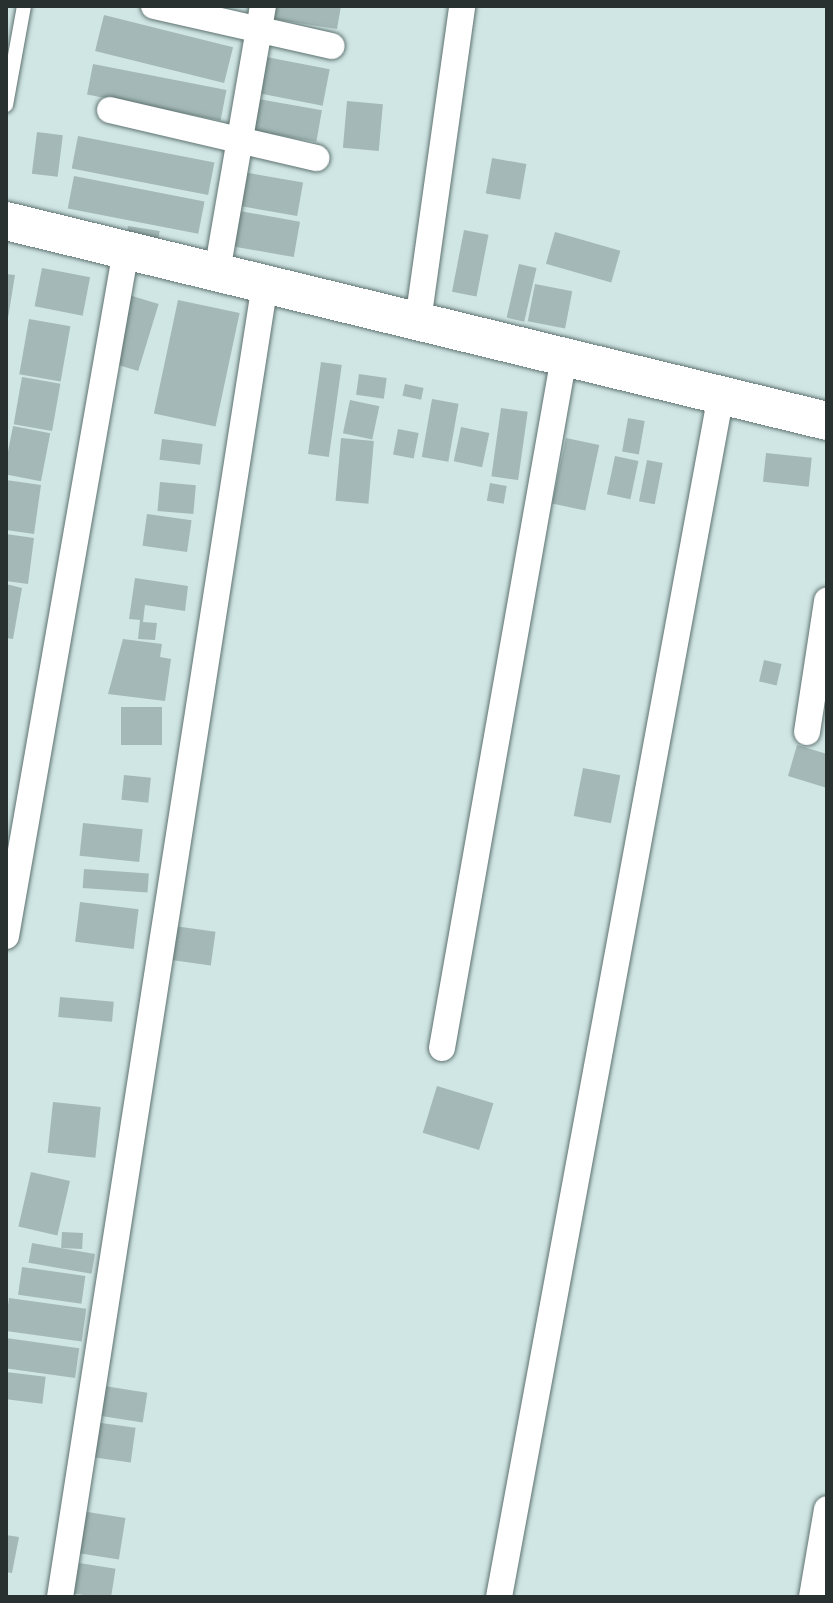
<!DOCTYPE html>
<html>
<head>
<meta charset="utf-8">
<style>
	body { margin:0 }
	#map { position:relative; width:833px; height:1603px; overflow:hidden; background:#d0e6e4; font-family:Rubik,sans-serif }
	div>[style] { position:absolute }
	.building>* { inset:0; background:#a4b9b7; transform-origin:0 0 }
	.roads { filter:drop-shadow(0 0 2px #5e7270) drop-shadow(0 0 2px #5e7270) }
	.lane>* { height:14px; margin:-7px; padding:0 7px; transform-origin:7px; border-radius:7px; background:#fff }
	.street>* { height:26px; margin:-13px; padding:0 13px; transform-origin:13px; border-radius:13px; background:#fff }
	.secondary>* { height:38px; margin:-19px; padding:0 19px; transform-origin:19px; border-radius:19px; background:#fff }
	span { translate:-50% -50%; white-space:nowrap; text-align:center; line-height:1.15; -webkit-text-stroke:8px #d0e6e4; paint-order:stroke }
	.frame { position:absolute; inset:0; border:8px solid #293130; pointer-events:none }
</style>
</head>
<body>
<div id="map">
	<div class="building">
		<div style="clip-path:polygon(268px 6px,341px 6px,337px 29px,266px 18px)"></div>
		<div style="left:104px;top:15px;width:133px;height:37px;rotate:14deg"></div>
		<div style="left:261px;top:56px;width:70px;height:37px;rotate:11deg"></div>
		<div style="left:93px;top:64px;width:136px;height:31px;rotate:11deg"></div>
		<div style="left:252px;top:98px;width:71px;height:32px;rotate:10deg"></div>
		<div style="left:347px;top:101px;width:36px;height:47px;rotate:5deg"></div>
		<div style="left:37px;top:132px;width:26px;height:42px;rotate:7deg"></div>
		<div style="left:78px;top:136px;width:139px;height:33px;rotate:11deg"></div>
		<div style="left:492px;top:158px;width:35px;height:36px;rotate:10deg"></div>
		<div style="left:243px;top:172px;width:61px;height:34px;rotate:10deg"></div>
		<div style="left:74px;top:176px;width:133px;height:33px;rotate:11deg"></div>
		<div style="left:234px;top:210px;width:67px;height:36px;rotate:10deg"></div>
		<div style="left:128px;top:226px;width:32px;height:19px;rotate:9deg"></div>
		<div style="left:464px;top:230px;width:25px;height:63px;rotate:11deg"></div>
		<div style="left:555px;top:232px;width:68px;height:33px;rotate:16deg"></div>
		<div style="left:519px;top:264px;width:18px;height:55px;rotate:13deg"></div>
		<div style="left:42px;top:268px;width:49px;height:39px;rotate:11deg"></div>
		<div style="clip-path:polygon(6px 274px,15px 275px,8px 318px,6px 318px)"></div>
		<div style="left:535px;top:284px;width:38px;height:38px;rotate:11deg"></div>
		<div style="left:129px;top:295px;width:31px;height:70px;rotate:17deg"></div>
		<div style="left:178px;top:300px;width:63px;height:116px;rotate:12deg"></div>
		<div style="left:29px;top:319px;width:42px;height:56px;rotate:10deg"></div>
		<div style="left:321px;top:362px;width:21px;height:93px;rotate:8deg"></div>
		<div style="left:359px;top:374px;width:28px;height:21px;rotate:8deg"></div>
		<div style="left:22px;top:377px;width:39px;height:48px;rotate:10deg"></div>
		<div style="left:405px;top:384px;width:19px;height:12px;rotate:12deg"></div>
		<div style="left:432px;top:399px;width:27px;height:59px;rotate:10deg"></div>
		<div style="left:350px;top:400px;width:30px;height:34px;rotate:12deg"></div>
		<div style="left:501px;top:408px;width:27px;height:69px;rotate:8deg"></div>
		<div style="left:628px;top:418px;width:17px;height:34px;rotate:10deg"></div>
		<div style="left:13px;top:426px;width:38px;height:49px;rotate:11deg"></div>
		<div style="left:461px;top:427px;width:29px;height:35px;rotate:12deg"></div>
		<div style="left:398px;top:429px;width:21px;height:26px;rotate:11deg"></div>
		<div style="left:341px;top:438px;width:33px;height:63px;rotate:5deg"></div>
		<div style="left:566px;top:438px;width:34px;height:67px;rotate:12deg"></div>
		<div style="left:162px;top:439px;width:41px;height:21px;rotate:7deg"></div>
		<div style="left:766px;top:453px;width:46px;height:29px;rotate:6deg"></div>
		<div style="left:615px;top:456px;width:24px;height:39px;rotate:12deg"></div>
		<div style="left:647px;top:460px;width:16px;height:42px;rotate:11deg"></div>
		<div style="clip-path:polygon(6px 480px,41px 485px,34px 534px,6px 530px)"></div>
		<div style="left:160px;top:482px;width:36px;height:29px;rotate:5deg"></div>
		<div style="left:490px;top:483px;width:17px;height:18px;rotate:10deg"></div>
		<div style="left:147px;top:514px;width:45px;height:32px;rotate:8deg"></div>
		<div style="clip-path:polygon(6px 534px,34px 538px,28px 584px,6px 581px)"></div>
		<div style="clip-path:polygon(135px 578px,188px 586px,185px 611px,145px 605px,143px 622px,157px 623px,155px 640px,138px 639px,140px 620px,129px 619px)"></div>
		<div style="clip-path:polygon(6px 584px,22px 588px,13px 639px,6px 638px)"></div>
		<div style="clip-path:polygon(123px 639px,162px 644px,160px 657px,171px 659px,165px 701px,108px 694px)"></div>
		<div style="left:764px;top:660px;width:18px;height:22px;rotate:13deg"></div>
		<div style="left:121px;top:707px;width:41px;height:38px"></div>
		<div style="clip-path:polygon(797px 745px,827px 754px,827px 788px,788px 776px)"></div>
		<div style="left:583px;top:768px;width:38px;height:49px;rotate:11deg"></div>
		<div style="left:124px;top:775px;width:27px;height:25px;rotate:6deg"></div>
		<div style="left:83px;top:823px;width:60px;height:33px;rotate:6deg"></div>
		<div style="left:84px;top:869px;width:65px;height:19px;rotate:4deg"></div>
		<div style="left:80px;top:902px;width:59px;height:40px;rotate:7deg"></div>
		<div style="left:167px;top:925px;width:49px;height:34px;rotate:8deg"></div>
		<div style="left:60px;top:997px;width:54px;height:20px;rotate:5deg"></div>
		<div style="left:437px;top:1086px;width:59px;height:49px;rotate:17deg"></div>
		<div style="left:53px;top:1102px;width:48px;height:51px;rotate:6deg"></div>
		<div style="left:31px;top:1172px;width:40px;height:56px;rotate:13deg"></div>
		<div style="left:62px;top:1232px;width:21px;height:16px;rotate:3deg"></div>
		<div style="left:32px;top:1243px;width:64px;height:20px;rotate:10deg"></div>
		<div style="left:22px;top:1267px;width:64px;height:28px;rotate:8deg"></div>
		<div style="left:9px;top:1298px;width:78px;height:33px;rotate:8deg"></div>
		<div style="left:6px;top:1338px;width:74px;height:30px;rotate:8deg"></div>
		<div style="left:6px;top:1372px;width:40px;height:27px;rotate:7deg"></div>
		<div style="left:98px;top:1385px;width:50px;height:30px;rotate:9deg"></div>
		<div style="left:94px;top:1422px;width:42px;height:35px;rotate:8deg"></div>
		<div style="left:81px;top:1511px;width:45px;height:42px;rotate:9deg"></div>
		<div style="clip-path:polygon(6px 1535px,19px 1537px,12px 1573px,6px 1572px)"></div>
		<div style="left:79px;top:1563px;width:37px;height:31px;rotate:9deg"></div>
	</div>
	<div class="roads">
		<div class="lane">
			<div style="left:6px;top:105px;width:101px;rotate:-79.7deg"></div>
		</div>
		<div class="street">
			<div style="left:154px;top:6px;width:182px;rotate:12.7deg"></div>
			<div style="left:110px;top:110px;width:212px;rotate:13.1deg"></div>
			<div style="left:217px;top:272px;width:270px;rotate:-80.2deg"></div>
			<div style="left:418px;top:321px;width:318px;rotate:-82deg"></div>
			<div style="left:807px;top:732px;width:133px;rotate:-81.3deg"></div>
			<div style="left:6px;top:936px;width:696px;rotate:-80.08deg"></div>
			<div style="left:442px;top:1048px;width:702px;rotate:-79.99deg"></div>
			<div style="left:60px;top:1597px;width:1329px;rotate:-81.13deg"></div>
			<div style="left:499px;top:1597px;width:1222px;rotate:-79.54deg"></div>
			<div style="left:812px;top:1597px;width:89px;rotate:-80.3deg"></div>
		</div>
		<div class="secondary">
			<div style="left:6px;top:221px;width:845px;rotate:13.69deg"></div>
		</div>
	</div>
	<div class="frame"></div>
</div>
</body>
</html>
